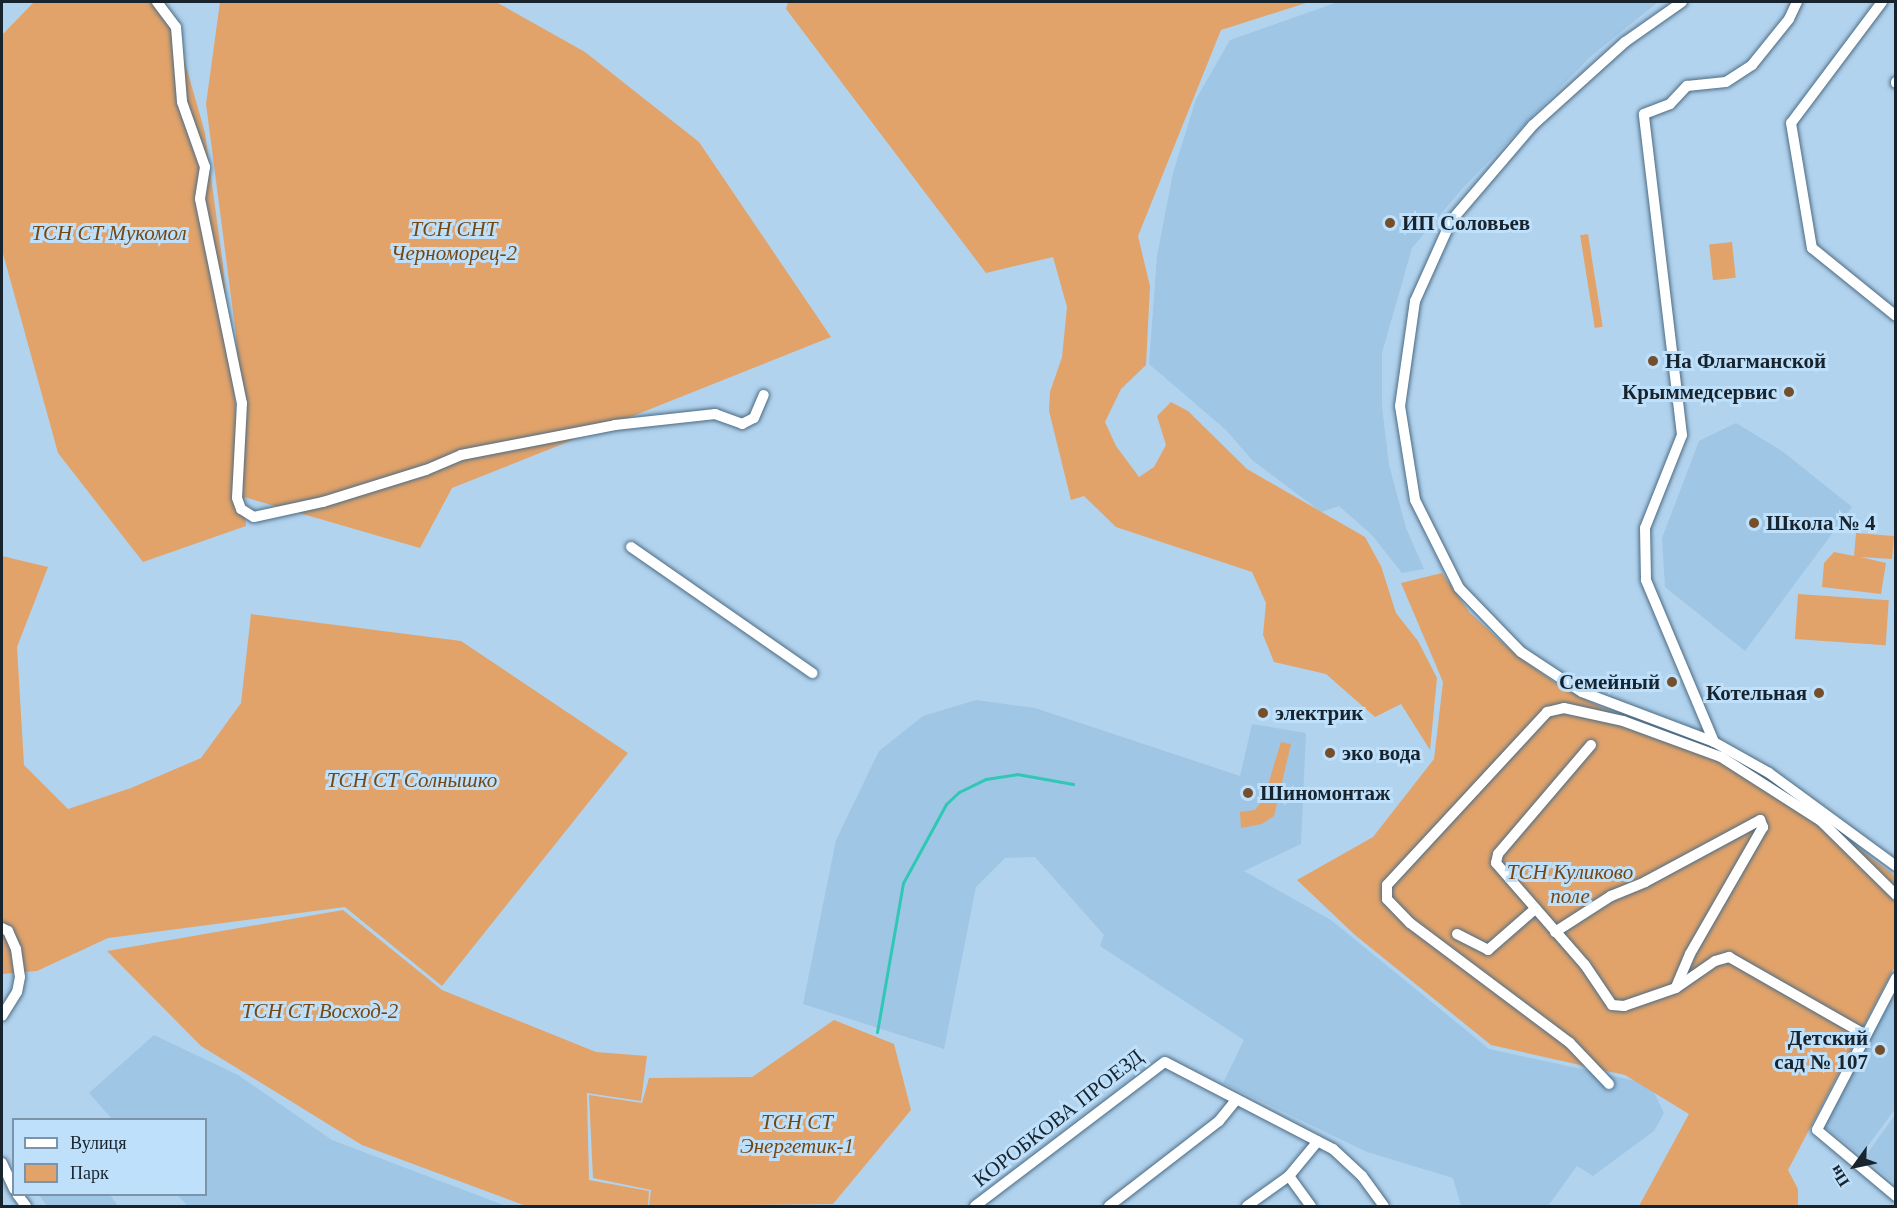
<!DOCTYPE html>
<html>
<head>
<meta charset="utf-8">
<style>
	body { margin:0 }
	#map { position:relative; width:1897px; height:1208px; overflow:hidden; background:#b2d3ee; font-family:"Times New Roman",serif }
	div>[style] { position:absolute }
	.built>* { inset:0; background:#9fc6e5 }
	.green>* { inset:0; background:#e1a36a; transform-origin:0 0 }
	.stream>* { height:3px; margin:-1.5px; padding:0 1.5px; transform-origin:1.5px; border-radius:1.5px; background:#30c7b6 }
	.roads { filter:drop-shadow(0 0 2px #4c6b83) drop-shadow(0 0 2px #4c6b83) }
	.minor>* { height:10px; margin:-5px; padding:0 5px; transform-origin:5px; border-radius:5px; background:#fff }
	.dots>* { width:16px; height:16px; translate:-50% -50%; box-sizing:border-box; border:3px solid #bee0fb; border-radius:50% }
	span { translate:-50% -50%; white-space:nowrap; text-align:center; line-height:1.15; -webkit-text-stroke:6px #bee0fb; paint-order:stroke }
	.poi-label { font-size:21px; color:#17232d; font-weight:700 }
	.left { translate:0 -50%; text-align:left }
	.right { translate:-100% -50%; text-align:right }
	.park-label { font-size:21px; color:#764610; font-style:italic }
	.street-label { font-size:21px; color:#17232d }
	.frame { position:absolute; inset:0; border:3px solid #17232d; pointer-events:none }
	.legend { position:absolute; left:12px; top:1118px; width:195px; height:78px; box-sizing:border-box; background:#bee0fb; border:2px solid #7b94a9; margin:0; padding:8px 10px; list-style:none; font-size:18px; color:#17232d }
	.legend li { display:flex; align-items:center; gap:12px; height:30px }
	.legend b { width:30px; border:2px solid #7b94a9 }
	.north { position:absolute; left:1825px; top:1136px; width:60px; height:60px; -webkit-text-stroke:4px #bee0fb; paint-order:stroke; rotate:237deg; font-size:16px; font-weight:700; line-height:24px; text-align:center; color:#17232d }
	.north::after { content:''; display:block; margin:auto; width:21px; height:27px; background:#17232d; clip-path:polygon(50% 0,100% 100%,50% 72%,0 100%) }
</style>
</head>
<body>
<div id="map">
	<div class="built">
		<div style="clip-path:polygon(1338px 2px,1658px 2px,1590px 57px,1462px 189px,1412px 248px,1382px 353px,1382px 406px,1389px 465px,1406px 528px,1424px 569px,1402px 573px,1372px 535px,1339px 506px,1321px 512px,1252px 460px,1226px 430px,1149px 364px,1157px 256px,1173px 173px,1196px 99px,1230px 40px)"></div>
		<div style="clip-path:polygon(1736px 423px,1782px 451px,1852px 507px,1745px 651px,1665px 587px,1662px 538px,1699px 441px)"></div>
		<div style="clip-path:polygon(976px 700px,1035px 708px,1240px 776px,1252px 724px,1306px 733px,1301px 844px,1244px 871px,1331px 920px,1489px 1049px,1650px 1084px,1664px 1113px,1654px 1131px,1593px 1176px,1577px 1166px,1548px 1206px,1461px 1206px,1453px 1178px,1367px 1152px,1223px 1083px,1244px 1040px,1100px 946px,1104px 935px,1035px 857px,1005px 858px,976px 887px,944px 1049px,803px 1004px,836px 840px,879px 751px,923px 716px)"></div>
		<div style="clip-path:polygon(1895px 990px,1895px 1109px,1861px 1155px,1824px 1126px)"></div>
		<div style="clip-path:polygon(154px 1035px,238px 1075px,332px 1140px,506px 1206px,188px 1206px,177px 1195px,206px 1194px,206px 1120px,112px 1119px,89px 1093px)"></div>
		<div style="clip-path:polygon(1895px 1115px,1895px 1183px,1864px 1158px)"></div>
		<div style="clip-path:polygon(39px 1195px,110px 1195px,118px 1206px,47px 1206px)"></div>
	</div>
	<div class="green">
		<div style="clip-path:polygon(34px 2px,157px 2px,171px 13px,205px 133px,223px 265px,242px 481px,236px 335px,206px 104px,220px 2px,496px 2px,585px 52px,699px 142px,831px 337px,452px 488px,420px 548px,244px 497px,246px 526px,143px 562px,58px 453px,2px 250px,2px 35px)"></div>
		<div style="clip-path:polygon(788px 2px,1309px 2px,1221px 30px,1138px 236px,1150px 286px,1146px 365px,1121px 389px,1105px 422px,1116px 446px,1139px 477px,1154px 467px,1166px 445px,1157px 416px,1171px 402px,1188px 411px,1247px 469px,1365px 537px,1381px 566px,1396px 613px,1418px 641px,1437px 678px,1430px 750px,1401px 704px,1375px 717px,1326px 674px,1274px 662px,1263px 635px,1266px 603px,1252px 572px,1116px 527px,1084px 496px,1071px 500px,1049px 411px,1050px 392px,1062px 357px,1067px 307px,1053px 257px,986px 273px,786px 9px)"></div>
		<div style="left:1588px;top:234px;width:94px;height:8px;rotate:81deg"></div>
		<div style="left:1732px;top:242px;width:36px;height:23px;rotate:84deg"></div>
		<div style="clip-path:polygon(1856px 533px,1894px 536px,1892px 559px,1860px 557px,1886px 563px,1881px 594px,1822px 587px,1824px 563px,1834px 552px,1854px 556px)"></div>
		<div style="clip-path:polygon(2px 556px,48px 567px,17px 647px,24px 765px,68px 809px,131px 788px,201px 758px,241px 703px,251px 614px,461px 641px,628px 753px,442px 986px,345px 907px,108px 938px,37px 971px,2px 974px)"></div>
		<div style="clip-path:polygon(1442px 573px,1470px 613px,1516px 655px,1564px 689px,1620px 716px,1711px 746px,1757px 771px,1895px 876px,1895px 966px,1788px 1170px,1798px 1189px,1798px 1206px,1639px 1206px,1689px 1114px,1625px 1075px,1491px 1045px,1355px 935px,1297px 880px,1373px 837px,1434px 759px,1443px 682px,1401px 583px)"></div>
		<div style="left:1798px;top:594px;width:91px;height:45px;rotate:4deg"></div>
		<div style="clip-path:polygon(1281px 742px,1291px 744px,1274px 816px,1262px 824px,1241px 828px,1240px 812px,1255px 810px,1264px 798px)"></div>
		<div style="clip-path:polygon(343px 910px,442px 990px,596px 1052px,647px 1056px,641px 1101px,587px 1093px,589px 1180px,649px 1191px,648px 1206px,526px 1206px,362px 1145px,201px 1046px,107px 951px)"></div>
		<div style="clip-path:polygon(834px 1020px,894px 1044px,911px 1110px,833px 1204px,649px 1206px,651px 1190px,593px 1178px,589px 1095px,642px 1103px,649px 1078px,752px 1077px)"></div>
	</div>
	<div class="stream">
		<div style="left:877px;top:1032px;width:151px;rotate:-80.1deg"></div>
		<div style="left:903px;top:883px;width:90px;rotate:-61.4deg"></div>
		<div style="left:946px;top:804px;width:18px;rotate:-43deg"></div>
		<div style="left:959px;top:792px;width:30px;rotate:-26deg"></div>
		<div style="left:986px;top:779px;width:31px;rotate:-9deg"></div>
		<div style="left:1017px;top:774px;width:57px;rotate:10.1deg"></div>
	</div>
	<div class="roads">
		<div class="minor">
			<div style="left:157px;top:2px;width:31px;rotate:53deg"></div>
			<div style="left:176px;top:27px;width:75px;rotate:85.4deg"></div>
			<div style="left:182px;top:102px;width:69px;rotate:70.5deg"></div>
			<div style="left:205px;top:167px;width:32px;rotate:99deg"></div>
			<div style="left:200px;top:199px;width:208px;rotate:78.4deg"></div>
			<div style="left:242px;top:403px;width:95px;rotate:93deg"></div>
			<div style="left:237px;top:498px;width:12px;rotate:70deg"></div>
			<div style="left:241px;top:509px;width:15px;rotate:32deg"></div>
			<div style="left:254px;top:517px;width:71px;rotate:-12.3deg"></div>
			<div style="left:323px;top:502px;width:108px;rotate:-17.3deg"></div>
			<div style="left:426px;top:470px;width:38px;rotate:-23deg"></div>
			<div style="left:461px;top:455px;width:157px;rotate:-11deg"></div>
			<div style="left:615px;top:425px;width:101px;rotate:-6.3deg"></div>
			<div style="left:715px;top:414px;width:29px;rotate:20deg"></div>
			<div style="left:742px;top:424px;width:13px;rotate:-27deg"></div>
			<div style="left:754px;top:418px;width:25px;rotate:-67deg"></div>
			<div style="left:1682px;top:2px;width:70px;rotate:144.9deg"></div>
			<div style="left:1625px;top:42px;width:124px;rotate:137.9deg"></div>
			<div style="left:1533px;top:125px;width:126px;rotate:130.5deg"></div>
			<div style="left:1451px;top:221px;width:88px;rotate:114.2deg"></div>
			<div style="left:1415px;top:301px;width:106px;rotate:98.1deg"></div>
			<div style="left:1400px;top:406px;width:95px;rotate:80.9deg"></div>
			<div style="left:1415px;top:500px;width:98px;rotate:63.4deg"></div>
			<div style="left:1459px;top:588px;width:89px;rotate:45.9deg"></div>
			<div style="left:1521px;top:652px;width:73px;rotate:33.3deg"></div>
			<div style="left:1582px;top:692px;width:141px;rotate:20.7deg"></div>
			<div style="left:1714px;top:742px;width:63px;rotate:29.4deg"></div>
			<div style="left:1769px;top:773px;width:157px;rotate:36.2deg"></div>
			<div style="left:1882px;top:2px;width:151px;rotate:126.9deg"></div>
			<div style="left:1791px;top:123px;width:127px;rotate:80.5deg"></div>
			<div style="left:1812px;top:248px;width:108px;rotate:39deg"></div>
			<div style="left:1896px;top:82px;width:1px;rotate:90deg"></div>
			<div style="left:631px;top:547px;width:221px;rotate:34.8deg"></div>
			<div style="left:1714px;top:742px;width:176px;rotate:-112.8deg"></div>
			<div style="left:1646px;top:580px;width:52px;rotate:-91.1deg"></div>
			<div style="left:1645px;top:528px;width:100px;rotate:-68.3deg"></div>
			<div style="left:1682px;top:435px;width:323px;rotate:-96.8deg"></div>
			<div style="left:1644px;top:114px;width:28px;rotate:-21deg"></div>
			<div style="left:1670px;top:104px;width:25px;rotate:-47deg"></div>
			<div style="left:1687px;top:86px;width:39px;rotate:-6deg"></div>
			<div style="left:1726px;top:82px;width:31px;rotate:-33deg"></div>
			<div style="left:1752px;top:65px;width:59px;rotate:-51.2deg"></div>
			<div style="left:1789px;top:19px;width:19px;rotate:-65deg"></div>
			<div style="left:1591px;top:745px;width:143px;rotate:130.5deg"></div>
			<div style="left:1498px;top:854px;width:9px;rotate:103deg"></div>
			<div style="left:1496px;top:863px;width:135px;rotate:48.9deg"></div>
			<div style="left:1585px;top:965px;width:48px;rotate:56deg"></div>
			<div style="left:1612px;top:1005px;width:12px;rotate:5deg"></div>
			<div style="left:1624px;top:1006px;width:55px;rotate:-19.1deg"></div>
			<div style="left:1676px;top:988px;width:47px;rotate:-34.7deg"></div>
			<div style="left:1715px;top:961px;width:15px;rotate:-16deg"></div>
			<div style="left:1729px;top:957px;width:158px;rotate:29.7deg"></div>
			<div style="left:2px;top:928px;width:7px;rotate:27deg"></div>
			<div style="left:8px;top:931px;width:20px;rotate:66deg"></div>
			<div style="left:16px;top:949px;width:28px;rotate:82deg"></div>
			<div style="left:20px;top:977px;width:15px;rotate:101deg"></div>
			<div style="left:17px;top:992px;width:28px;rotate:122deg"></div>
			<div style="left:1555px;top:932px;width:67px;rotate:-32.7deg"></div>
			<div style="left:1611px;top:896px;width:37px;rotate:-22deg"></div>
			<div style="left:1645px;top:882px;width:131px;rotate:-28.3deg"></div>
			<div style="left:1760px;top:820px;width:8px;rotate:67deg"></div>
			<div style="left:1763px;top:827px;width:146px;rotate:119.9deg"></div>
			<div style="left:1690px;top:954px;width:36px;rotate:113deg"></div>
			<div style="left:1457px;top:934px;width:35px;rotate:27deg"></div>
			<div style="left:1488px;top:950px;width:62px;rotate:-41.1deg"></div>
			<div style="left:1896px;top:978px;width:171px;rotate:117.5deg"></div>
			<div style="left:1817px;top:1130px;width:103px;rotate:39.9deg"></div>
			<div style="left:1609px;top:1084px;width:57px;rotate:-133.6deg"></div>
			<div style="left:1570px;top:1043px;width:200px;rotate:-143.1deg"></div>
			<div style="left:1410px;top:923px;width:33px;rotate:-134deg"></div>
			<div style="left:1387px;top:899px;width:14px;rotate:-90deg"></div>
			<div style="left:1387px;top:885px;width:236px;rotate:-47.2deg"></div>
			<div style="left:1547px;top:712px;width:17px;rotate:-13deg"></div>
			<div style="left:1564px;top:708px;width:60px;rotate:12.4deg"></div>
			<div style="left:1623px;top:721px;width:104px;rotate:20.2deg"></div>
			<div style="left:1721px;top:757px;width:119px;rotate:32.6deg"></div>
			<div style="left:1821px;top:821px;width:105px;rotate:44.6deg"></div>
			<div style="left:2px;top:1163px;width:29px;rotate:65deg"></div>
			<div style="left:1289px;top:1176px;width:37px;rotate:54deg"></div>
			<div style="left:17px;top:1194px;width:15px;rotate:53deg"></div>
			<div style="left:975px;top:1206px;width:238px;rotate:-37.2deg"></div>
			<div style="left:1165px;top:1062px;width:189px;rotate:27.4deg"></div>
			<div style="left:1333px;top:1149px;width:40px;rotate:43deg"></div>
			<div style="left:1362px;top:1176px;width:37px;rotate:54deg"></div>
			<div style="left:1109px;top:1206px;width:139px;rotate:-37.7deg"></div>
			<div style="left:1219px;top:1121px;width:28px;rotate:-51deg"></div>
			<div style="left:1247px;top:1206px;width:52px;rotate:-35.5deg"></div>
			<div style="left:1289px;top:1176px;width:45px;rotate:-50.4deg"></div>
		</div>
	</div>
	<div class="dots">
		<div style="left:1390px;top:223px;background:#754f2b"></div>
		<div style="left:1653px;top:361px;background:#754f2b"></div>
		<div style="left:1789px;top:392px;background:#754f2b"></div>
		<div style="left:1754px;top:523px;background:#754f2b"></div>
		<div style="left:1672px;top:682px;background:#754f2b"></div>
		<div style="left:1819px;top:693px;background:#754f2b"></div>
		<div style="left:1263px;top:713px;background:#754f2b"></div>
		<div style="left:1330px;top:753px;background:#754f2b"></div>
		<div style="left:1248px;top:793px;background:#754f2b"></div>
		<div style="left:1880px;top:1050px;background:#754f2b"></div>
	</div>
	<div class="poi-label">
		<span class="left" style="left:1402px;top:223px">ИП Соловьев</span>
		<span class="left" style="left:1665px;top:361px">На Флагманской</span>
		<span class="right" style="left:1777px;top:392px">Крыммедсервис</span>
		<span class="left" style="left:1766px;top:523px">Школа № 4</span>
		<span class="right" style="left:1660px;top:682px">Семейный</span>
		<span class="right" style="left:1807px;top:693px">Котельная</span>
		<span class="left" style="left:1275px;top:713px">электрик</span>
		<span class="left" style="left:1342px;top:753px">эко вода</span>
		<span class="left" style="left:1260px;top:793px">Шиномонтаж</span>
		<span class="right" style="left:1868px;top:1050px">Детский<br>сад № 107</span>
	</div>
	<div class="park-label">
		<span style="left:454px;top:241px">ТСН СНТ<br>Черноморец-2</span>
		<span style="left:109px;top:233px">ТСН СТ Мукомол</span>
		<span style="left:412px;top:780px">ТСН СТ Солнышко</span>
		<span style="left:1570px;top:884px">ТСН Куликово<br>поле</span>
		<span style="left:320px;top:1011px">ТСН СТ Восход-2</span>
		<span style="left:797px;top:1134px">ТСН СТ<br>Энергетик-1</span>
	</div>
	<div class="street-label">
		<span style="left:1058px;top:1118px;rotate:-38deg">КОРОБКОВА ПРОЕЗД</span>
	</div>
	<div class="frame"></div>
	<ul class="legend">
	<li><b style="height:8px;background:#fff"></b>Вулиця</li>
	<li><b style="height:16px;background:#e1a36a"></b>Парк</li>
	</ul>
	<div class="north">Пн</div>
</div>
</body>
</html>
